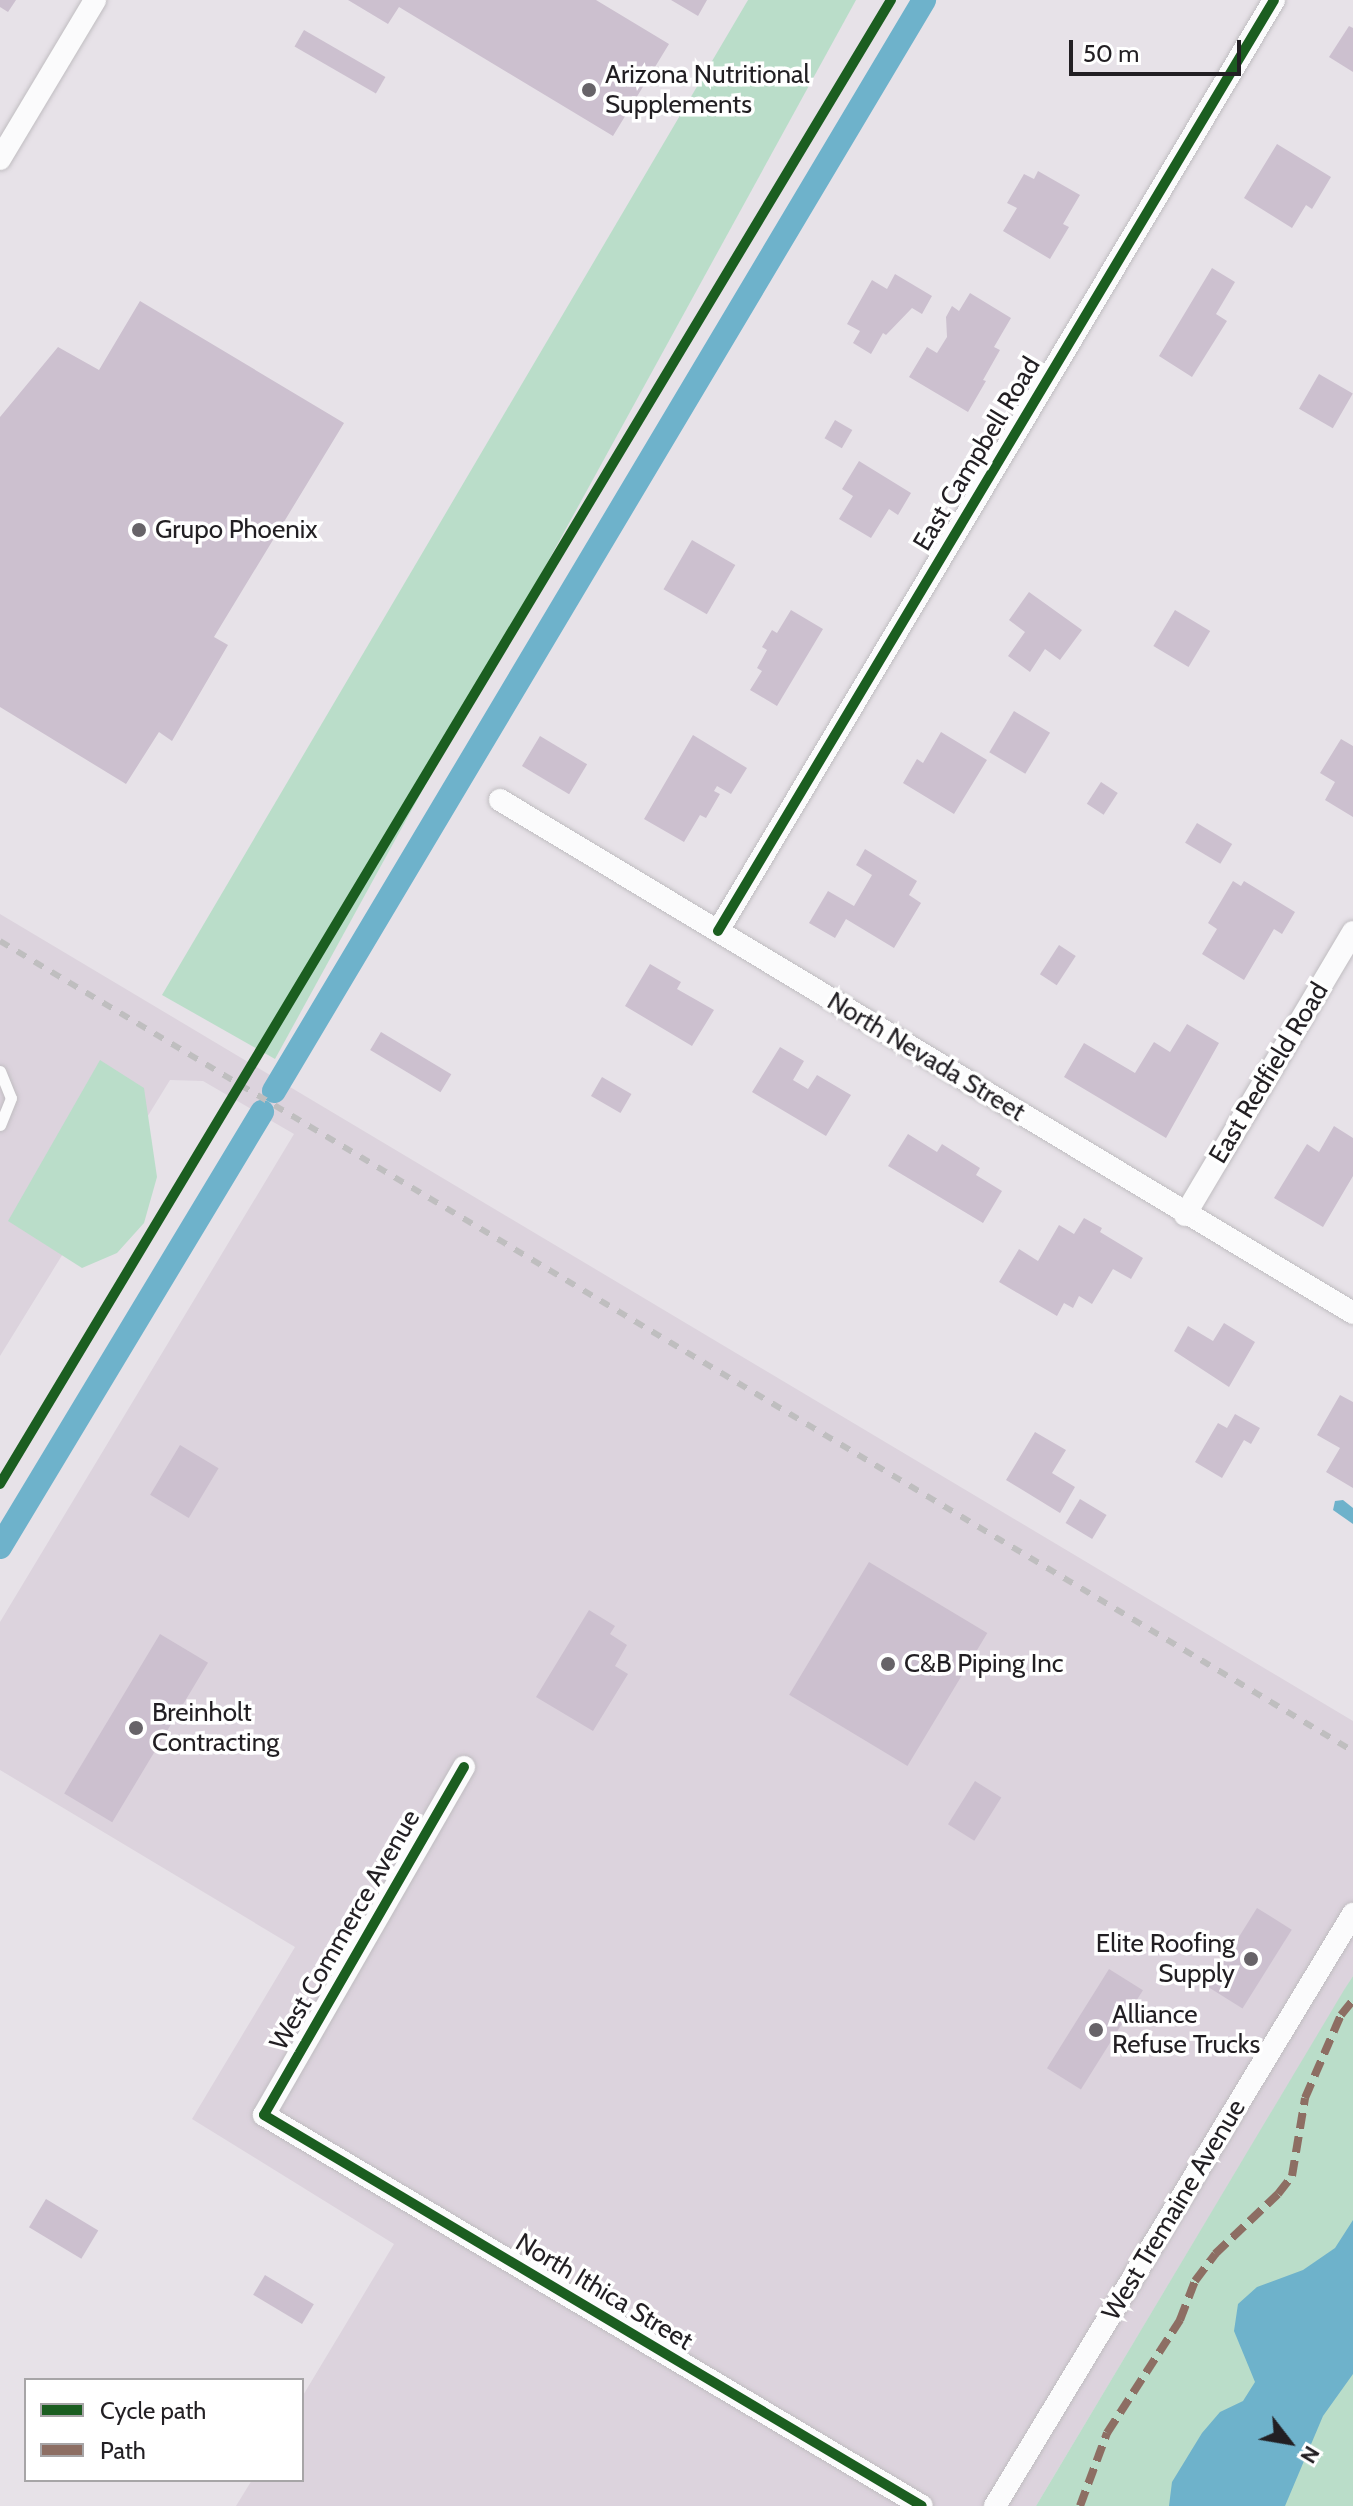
<!DOCTYPE html>
<html>
<head>
<meta charset="utf-8">
<style>
	body { margin:0 }
	#map { position:relative; width:1353px; height:2506px; overflow:hidden; background:#e7e2e8; font-family:Cabin,sans-serif }
	div>[style] { position:absolute }
	.built>* { inset:0; background:#dcd3dd }
	.green>* { inset:0; background:#baddc9 }
	.water>* { inset:0; background:#6eb2cb }
	.canal>* { height:24px; margin:-12px; padding:0 12px; transform-origin:12px; border-radius:12px; background:#6eb2cb }
	.building>* { inset:0; background:#ccc0cf; transform-origin:0 0 }
	.roads { filter:drop-shadow(0 0 2px #c0bdc1) drop-shadow(0 0 2px #c0bdc1) }
	.service>* { height:11px; margin:-5.5px; padding:0 5.5px; transform-origin:5.5px; border-radius:5.5px; background:#fbfbfc }
	.minor>* { height:22px; margin:-11px; padding:0 11px; transform-origin:11px; border-radius:11px; background:#fbfbfc }
	.rail>* { height:6px; margin-top:-3px; transform-origin:0; background:repeating-linear-gradient(90deg,#bfbebf 0 10px,transparent 0 20px) }
	.quiet>* { height:8px; margin-top:-4px; transform-origin:0; background:repeating-linear-gradient(90deg,#8d6e63 0 16px,transparent 0 24px) }
	.cycleway>* { height:10px; margin:-5px; padding:0 5px; transform-origin:5px; border-radius:5px; background:#1b5e20 }
	.dots>* { width:22px; height:22px; translate:-50% -50%; box-sizing:border-box; border:4px solid #fff; border-radius:50% }
	span { translate:-50% -50%; white-space:nowrap; text-align:center; line-height:1.15; -webkit-text-stroke:7px #fff; paint-order:stroke }
	.poi-label { font-size:26px; color:#221f23 }
	.left { translate:0 -50%; text-align:left }
	.right { translate:-100% -50%; text-align:right }
	.street-label { font-size:26px; color:#221f23 }
	.legend { position:absolute; left:24px; top:2378px; width:280px; height:104px; box-sizing:border-box; background:#fff; border:2px solid #a7a5a7; margin:0; padding:10px 14px; list-style:none; font-size:24px; color:#221f23 }
	.legend li { display:flex; align-items:center; gap:16px; height:40px }
	.legend b { width:40px; border:2px solid #a7a5a7 }
	.north { position:absolute; left:1249px; top:2402px; width:80px; height:80px; -webkit-text-stroke:6px #fff; paint-order:stroke; rotate:121deg; font-size:22px; font-weight:700; line-height:32px; text-align:center; color:#221f23 }
	.north::after { content:''; display:block; margin:auto; width:28px; height:36px; background:#221f23; clip-path:polygon(50% 0,100% 100%,50% 72%,0 100%) }
	.scale { position:absolute; left:1069px; top:40px; width:172px; height:36px; box-sizing:border-box; border:4px solid #221f23; border-top:0; padding-left:10px; font-size:24px; line-height:28px; white-space:nowrap; color:#221f23; -webkit-text-stroke:6px #fff; paint-order:stroke }
</style>
</head>
<body>
<div id="map">
	<div class="built">
		<div style="clip-path:polygon(0 914px,1353px 1721px,1353px 1976px,1036px 2506px,236px 2506px,252px 2480px,302px 2480px,302px 2397px,394px 2244px,192px 2119px,295px 1947px,0 1770px,0 1622px,294px 1134px,203px 1081px,170px 1080px,0 1356px)"></div>
	</div>
	<div class="green">
		<div style="clip-path:polygon(748px 0,856px 0,275px 1059px,162px 995px)"></div>
		<div style="clip-path:polygon(100px 1060px,144px 1088px,157px 1177px,144px 1223px,117px 1253px,82px 1268px,8px 1221px)"></div>
		<div style="clip-path:polygon(1353px 1976px,1353px 2506px,1036px 2506px,1344px 1990px)"></div>
	</div>
	<div class="water">
		<div style="clip-path:polygon(1343px 1500px,1353px 1508px,1353px 1524px,1333px 1510px,1335px 1501px)"></div>
		<div style="clip-path:polygon(1353px 2220px,1353px 2374px,1323px 2416px,1285px 2506px,1169px 2506px,1172px 2482px,1202px 2433px,1220px 2412px,1243px 2401px,1255px 2382px,1234px 2331px,1238px 2304px,1257px 2287px,1303px 2270px,1335px 2248px)"></div>
	</div>
	<div class="canal">
		<div style="left:274px;top:1091px;width:1270px;rotate:-59.21deg"></div>
		<div style="left:0;top:1547px;width:508px;rotate:-58.94deg"></div>
	</div>
	<div class="building">
		<div style="clip-path:polygon(0 0,16px 0,8px 12px,0 7px)"></div>
		<div style="clip-path:polygon(348px 0,596px 0,669px 44px,613px 136px,399px 7px,388px 24px)"></div>
		<div style="clip-path:polygon(671px 0,707px 0,698px 16px)"></div>
		<div style="clip-path:polygon(1349px 26px,1353px 28px,1353px 72px,1329px 57px)"></div>
		<div style="left:304px;top:30px;width:94px;height:19px;rotate:30deg"></div>
		<div style="clip-path:polygon(1277px 144px,1331px 177px,1312px 209px,1306px 205px,1292px 228px,1244px 198px)"></div>
		<div style="clip-path:polygon(1038px 171px,1080px 195px,1063px 224px,1069px 227px,1050px 259px,1003px 231px,1017px 208px,1007px 203px,1024px 174px,1034px 179px)"></div>
		<div style="clip-path:polygon(1212px 268px,1235px 282px,1216px 314px,1227px 321px,1192px 377px,1159px 356px)"></div>
		<div style="clip-path:polygon(895px 274px,932px 296px,922px 314px,912px 308px,886px 335px,883px 333px,871px 354px,853px 343px,860px 331px,847px 324px,872px 280px,887px 289px)"></div>
		<div style="clip-path:polygon(970px 293px,1011px 318px,994px 347px,1000px 350px,983px 380px,986px 381px,968px 412px,909px 377px,927px 347px,937px 353px,947px 337px,946px 317px,952px 306px,959px 311px)"></div>
		<div style="clip-path:polygon(140px 301px,344px 423px,214px 637px,228px 645px,172px 741px,159px 732px,126px 784px,0 707px,0 417px,58px 347px,99px 370px)"></div>
		<div style="left:1319px;top:374px;width:39px;height:40px;rotate:30deg"></div>
		<div style="left:835px;top:420px;width:20px;height:21px;rotate:30deg"></div>
		<div style="clip-path:polygon(859px 461px,911px 493px,898px 515px,889px 509px,871px 538px,839px 519px,853px 496px,842px 489px)"></div>
		<div style="left:692px;top:540px;width:50px;height:57px;rotate:30deg"></div>
		<div style="clip-path:polygon(1029px 592px,1082px 630px,1060px 660px,1045px 649px,1030px 672px,1008px 656px,1025px 632px,1009px 620px)"></div>
		<div style="clip-path:polygon(791px 610px,823px 629px,777px 706px,750px 690px,762px 671px,757px 668px,767px 650px,762px 647px,772px 630px,777px 633px)"></div>
		<div style="left:1175px;top:610px;width:41px;height:42px;rotate:31deg"></div>
		<div style="left:1014px;top:711px;width:42px;height:48px;rotate:31deg"></div>
		<div style="clip-path:polygon(941px 732px,987px 760px,954px 814px,903px 783px,917px 759px,923px 763px)"></div>
		<div style="clip-path:polygon(693px 735px,747px 768px,731px 794px,717px 786px,714px 791px,720px 794px,706px 818px,700px 815px,684px 842px,644px 819px)"></div>
		<div style="left:540px;top:736px;width:55px;height:35px;rotate:31deg"></div>
		<div style="clip-path:polygon(1341px 739px,1353px 746px,1353px 817px,1325px 800px,1335px 782px,1320px 773px)"></div>
		<div style="left:1101px;top:782px;width:20px;height:26px;rotate:33deg"></div>
		<div style="left:1197px;top:823px;width:41px;height:23px;rotate:31deg"></div>
		<div style="clip-path:polygon(865px 849px,917px 881px,909px 895px,921px 903px,894px 948px,846px 919px,835px 938px,809px 923px,828px 891px,854px 906px,872px 875px,856px 865px)"></div>
		<div style="clip-path:polygon(1233px 881px,1241px 886px,1244px 881px,1295px 912px,1282px 934px,1274px 929px,1244px 980px,1202px 954px,1217px 929px,1208px 923px)"></div>
		<div style="left:1059px;top:945px;width:20px;height:35px;rotate:33deg"></div>
		<div style="clip-path:polygon(650px 964px,681px 982px,677px 989px,714px 1010px,692px 1046px,625px 1006px)"></div>
		<div style="clip-path:polygon(1187px 1024px,1219px 1043px,1166px 1138px,1064px 1077px,1084px 1043px,1135px 1073px,1154px 1042px,1170px 1052px)"></div>
		<div style="left:381px;top:1032px;width:82px;height:21px;rotate:31deg"></div>
		<div style="clip-path:polygon(780px 1047px,804px 1061px,793px 1080px,808px 1089px,817px 1075px,851px 1095px,826px 1136px,752px 1092px)"></div>
		<div style="left:602px;top:1077px;width:34px;height:22px;rotate:30deg"></div>
		<div style="clip-path:polygon(1334px 1126px,1353px 1138px,1353px 1176px,1323px 1227px,1274px 1198px,1307px 1144px,1319px 1152px)"></div>
		<div style="clip-path:polygon(908px 1134px,937px 1152px,942px 1144px,980px 1168px,976px 1175px,1002px 1191px,983px 1223px,888px 1166px)"></div>
		<div style="clip-path:polygon(1084px 1218px,1102px 1228px,1100px 1232px,1143px 1258px,1131px 1279px,1113px 1269px,1092px 1304px,1079px 1296px,1073px 1308px,1064px 1303px,1057px 1316px,999px 1282px,1019px 1249px,1038px 1261px,1059px 1225px,1074px 1234px)"></div>
		<div style="clip-path:polygon(1224px 1323px,1255px 1342px,1229px 1387px,1174px 1351px,1188px 1326px,1213px 1341px)"></div>
		<div style="clip-path:polygon(1340px 1395px,1353px 1402px,1353px 1488px,1326px 1472px,1340px 1448px,1317px 1435px)"></div>
		<div style="clip-path:polygon(1235px 1414px,1260px 1428px,1251px 1444px,1244px 1440px,1222px 1478px,1195px 1462px,1218px 1423px,1227px 1428px)"></div>
		<div style="clip-path:polygon(1035px 1432px,1066px 1450px,1052px 1473px,1075px 1487px,1060px 1513px,1006px 1480px)"></div>
		<div style="left:180px;top:1445px;width:45px;height:58px;rotate:31deg"></div>
		<div style="left:1080px;top:1499px;width:31px;height:28px;rotate:31deg"></div>
		<div style="left:869px;top:1562px;width:138px;height:155px;rotate:31deg"></div>
		<div style="clip-path:polygon(589px 1610px,615px 1626px,610px 1634px,627px 1645px,615px 1666px,628px 1674px,593px 1731px,536px 1697px)"></div>
		<div style="left:160px;top:1634px;width:56px;height:186px;rotate:31deg"></div>
		<div style="left:975px;top:1781px;width:31px;height:51px;rotate:32deg"></div>
		<div style="left:1257px;top:1908px;width:41px;height:93px;rotate:32deg"></div>
		<div style="left:1109px;top:1969px;width:40px;height:117px;rotate:32deg"></div>
		<div style="left:46px;top:2199px;width:61px;height:33px;rotate:31deg"></div>
		<div style="left:265px;top:2275px;width:57px;height:23px;rotate:31deg"></div>
	</div>
	<div class="roads">
		<div class="service">
			<div style="left:0;top:1071px;width:29px;rotate:68deg"></div>
			<div style="left:11px;top:1098px;width:29px;rotate:112deg"></div>
		</div>
		<div class="minor">
			<div style="left:0;top:159px;width:185px;rotate:-59.1deg"></div>
			<div style="left:500px;top:800px;width:995px;rotate:31.02deg"></div>
			<div style="left:718px;top:931px;width:1084px;rotate:-59.15deg"></div>
			<div style="left:1185px;top:1215px;width:329px;rotate:-59.3deg"></div>
			<div style="left:464px;top:1767px;width:401px;rotate:119.9deg"></div>
			<div style="left:264px;top:2115px;width:765px;rotate:30.72deg"></div>
			<div style="left:995px;top:2506px;width:692px;rotate:-58.84deg"></div>
		</div>
	</div>
	<div class="rail">
		<div style="left:0;top:941px;width:1577px;rotate:30.91deg"></div>
	</div>
	<div class="quiet">
		<div style="left:1080px;top:2506px;width:78px;rotate:-69.7deg"></div>
		<div style="left:1107px;top:2433px;width:135px;rotate:-57.1deg"></div>
		<div style="left:1180px;top:2320px;width:42px;rotate:-69deg"></div>
		<div style="left:1195px;top:2281px;width:34px;rotate:-53deg"></div>
		<div style="left:1215px;top:2254px;width:87px;rotate:-43.6deg"></div>
		<div style="left:1278px;top:2194px;width:23px;rotate:-52deg"></div>
		<div style="left:1292px;top:2176px;width:79px;rotate:-80.5deg"></div>
		<div style="left:1305px;top:2098px;width:90px;rotate:-66.6deg"></div>
		<div style="left:1341px;top:2015px;width:19px;rotate:-51deg"></div>
	</div>
	<div class="cycleway">
		<div style="left:718px;top:931px;width:1084px;rotate:-59.15deg"></div>
		<div style="left:0;top:1484px;width:1731px;rotate:-59.02deg"></div>
		<div style="left:464px;top:1767px;width:401px;rotate:119.9deg"></div>
		<div style="left:264px;top:2115px;width:765px;rotate:30.72deg"></div>
	</div>
	<div class="dots">
		<div style="left:589px;top:90px;background:#676368"></div>
		<div style="left:139px;top:530px;background:#676368"></div>
		<div style="left:888px;top:1664px;background:#676368"></div>
		<div style="left:136px;top:1728px;background:#676368"></div>
		<div style="left:1251px;top:1959px;background:#676368"></div>
		<div style="left:1096px;top:2030px;background:#676368"></div>
	</div>
	<div class="poi-label">
		<span class="left" style="left:605px;top:90px">Arizona Nutritional<br>Supplements</span>
		<span class="left" style="left:155px;top:530px">Grupo Phoenix</span>
		<span class="left" style="left:904px;top:1664px">C&amp;B Piping Inc</span>
		<span class="left" style="left:152px;top:1728px">Breinholt<br>Contracting</span>
		<span class="right" style="left:1235px;top:1959px">Elite Roofing<br>Supply</span>
		<span class="left" style="left:1112px;top:2030px">Alliance<br>Refuse Trucks</span>
	</div>
	<div class="street-label">
		<span style="left:977px;top:454px;rotate:-59deg">East Campbell Road</span>
		<span style="left:926px;top:1057px;rotate:31deg">North Nevada Street</span>
		<span style="left:1269px;top:1073px;rotate:-59deg">East Redfield Road</span>
		<span style="left:345px;top:1930px;rotate:-60deg">West Commerce Avenue</span>
		<span style="left:1174px;top:2210px;rotate:-59deg">West Tremaine Avenue</span>
		<span style="left:604px;top:2292px;rotate:31deg">North Ithica Street</span>
	</div>
	<ul class="legend">
	<li><b style="height:10px;background:#1b5e20"></b>Cycle path</li>
	<li><b style="height:10px;background:#8d6e63"></b>Path</li>
	</ul>
	<div class="north">N</div>
	<div class="scale">50 m</div>
</div>
</body>
</html>
